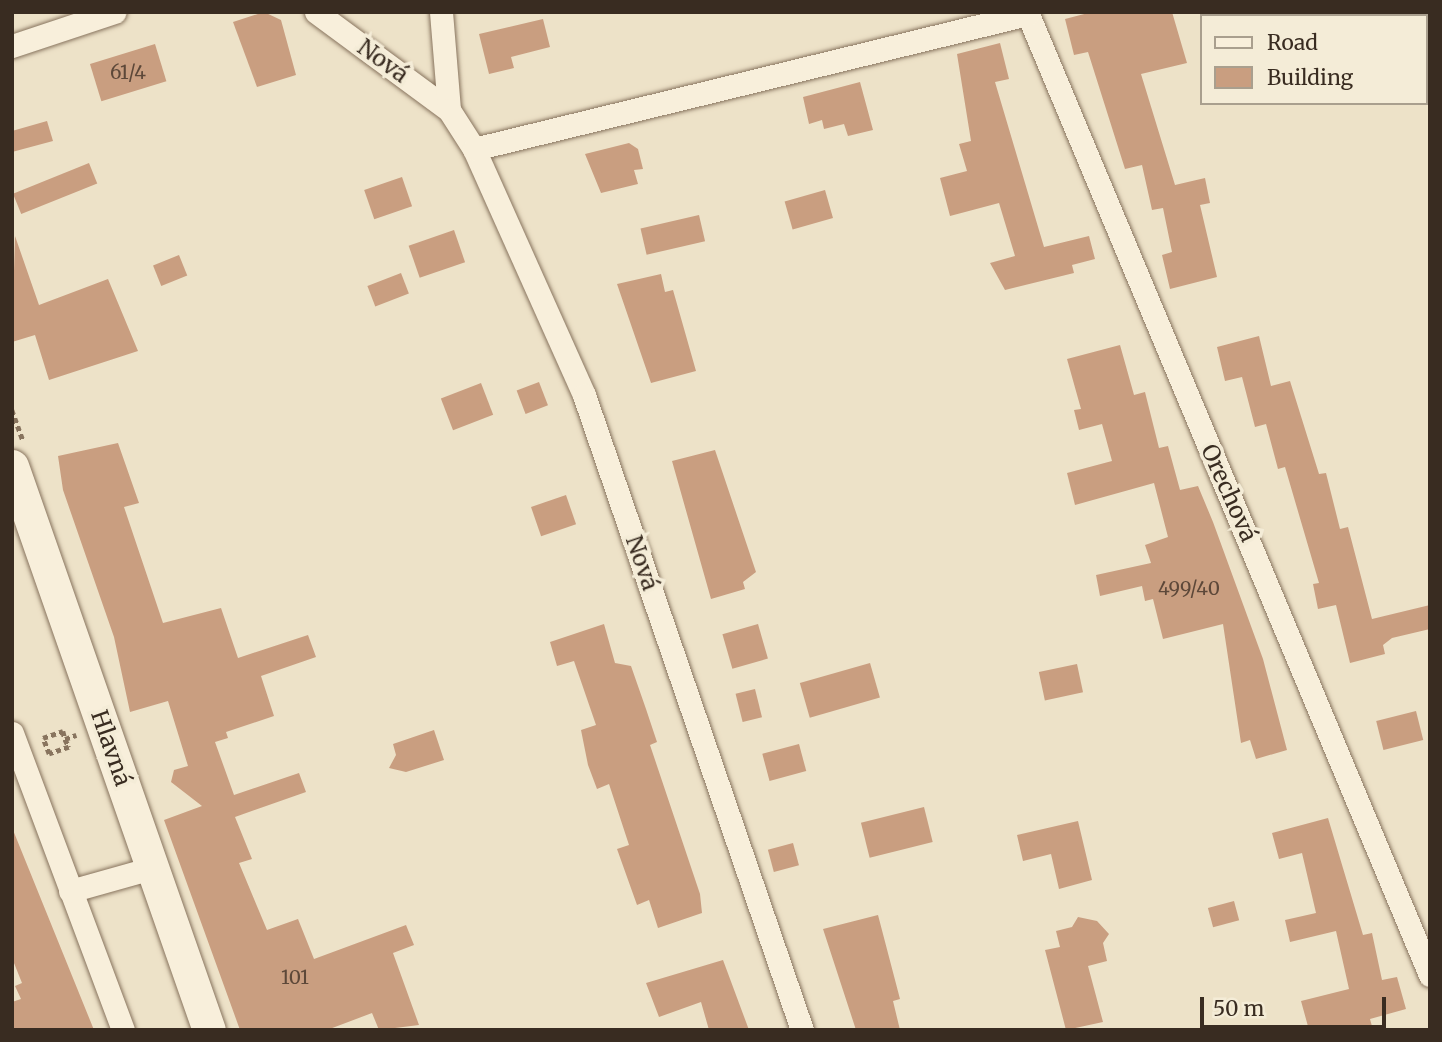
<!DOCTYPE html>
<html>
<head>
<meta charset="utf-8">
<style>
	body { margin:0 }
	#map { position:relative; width:1442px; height:1042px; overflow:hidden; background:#ede2c8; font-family:Merriweather,serif }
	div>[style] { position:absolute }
	.building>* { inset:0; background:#c99e80; transform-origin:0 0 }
	.path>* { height:4.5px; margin-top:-2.25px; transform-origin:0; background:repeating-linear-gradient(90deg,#88745e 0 5px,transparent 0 8.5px) }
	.roads { filter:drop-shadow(0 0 2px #88745e) drop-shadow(0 0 2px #88745e) }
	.street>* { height:23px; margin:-11.5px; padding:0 11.5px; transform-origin:11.5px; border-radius:11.5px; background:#f8efdb }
	.secondary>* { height:33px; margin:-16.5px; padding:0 16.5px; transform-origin:16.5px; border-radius:16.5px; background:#f8efdb }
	span { translate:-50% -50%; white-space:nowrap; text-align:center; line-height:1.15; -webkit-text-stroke:7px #f4ecd7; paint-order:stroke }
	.number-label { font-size:19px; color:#5d4839 }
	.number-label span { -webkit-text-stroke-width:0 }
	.street-label { font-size:23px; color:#392c21 }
	.frame { position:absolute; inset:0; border:14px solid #392c21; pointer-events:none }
	.legend { position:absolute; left:1200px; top:14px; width:228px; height:91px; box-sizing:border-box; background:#f4ecd7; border:2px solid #a99f8e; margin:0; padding:9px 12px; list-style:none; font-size:21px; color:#392c21 }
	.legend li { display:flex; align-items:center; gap:14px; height:35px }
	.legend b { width:35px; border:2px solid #a99f8e }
	.scale { position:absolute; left:1200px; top:997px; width:186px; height:32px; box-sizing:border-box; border:4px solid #392c21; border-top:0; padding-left:9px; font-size:21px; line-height:24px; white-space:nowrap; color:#392c21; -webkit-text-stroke:5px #f4ecd7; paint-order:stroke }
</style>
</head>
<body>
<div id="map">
	<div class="building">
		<div style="clip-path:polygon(264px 12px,281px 20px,296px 75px,257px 87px,233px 22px)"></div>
		<div style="clip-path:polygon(1092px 12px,1172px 12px,1187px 63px,1141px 74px,1175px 185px,1205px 178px,1210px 203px,1200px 205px,1217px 277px,1170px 289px,1162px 255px,1172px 252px,1163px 208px,1152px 210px,1142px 165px,1125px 169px,1088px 52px,1074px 55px,1065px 19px)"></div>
		<div style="clip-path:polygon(543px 19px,550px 47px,511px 57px,514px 68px,489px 74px,479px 34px)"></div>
		<div style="clip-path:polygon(1000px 43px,1009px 79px,995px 82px,1044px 247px,1089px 236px,1095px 259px,1072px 265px,1074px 273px,1005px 290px,990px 263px,1015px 256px,999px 203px,950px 216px,940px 178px,967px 171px,959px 144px,971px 141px,957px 54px)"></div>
		<div style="left:155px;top:44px;width:39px;height:68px;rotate:73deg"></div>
		<div style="clip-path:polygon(860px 82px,873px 130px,848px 136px,844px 124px,824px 129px,822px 120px,809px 124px,803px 97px)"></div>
		<div style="clip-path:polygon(47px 121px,53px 141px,12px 152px,12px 131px)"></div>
		<div style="clip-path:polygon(629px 143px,638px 149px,643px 169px,634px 170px,638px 184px,601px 193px,585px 154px)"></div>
		<div style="left:89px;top:163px;width:22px;height:82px;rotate:68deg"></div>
		<div style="left:402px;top:177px;width:31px;height:40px;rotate:71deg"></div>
		<div style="left:825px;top:190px;width:29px;height:42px;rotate:74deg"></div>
		<div style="left:699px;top:215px;width:27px;height:60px;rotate:77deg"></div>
		<div style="left:454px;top:230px;width:34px;height:48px;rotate:71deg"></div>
		<div style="clip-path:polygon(15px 236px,39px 305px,108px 279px,138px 351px,49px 380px,35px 335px,12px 342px)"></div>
		<div style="left:179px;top:255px;width:22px;height:28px;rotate:68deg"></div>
		<div style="left:401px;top:273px;width:22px;height:36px;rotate:69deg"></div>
		<div style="clip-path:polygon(661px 274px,665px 292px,673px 290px,696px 371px,651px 383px,617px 284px)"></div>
		<div style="clip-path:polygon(1259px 336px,1271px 386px,1290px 381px,1319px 474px,1326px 473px,1340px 529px,1348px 527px,1372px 619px,1430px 605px,1430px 629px,1392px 638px,1383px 645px,1385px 654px,1350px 663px,1336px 605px,1318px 609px,1313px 584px,1319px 583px,1285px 467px,1278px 469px,1266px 424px,1255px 427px,1242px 377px,1225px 381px,1217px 347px)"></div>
		<div style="clip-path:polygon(1120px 345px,1134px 395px,1145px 392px,1159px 448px,1168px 446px,1180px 490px,1198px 486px,1213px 522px,1263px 659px,1287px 750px,1256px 759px,1250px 740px,1241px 743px,1223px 624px,1163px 639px,1153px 599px,1145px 601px,1142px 586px,1100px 596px,1096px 575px,1151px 563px,1145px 545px,1168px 537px,1154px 483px,1075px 505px,1067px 473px,1112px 461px,1102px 424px,1079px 430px,1074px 410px,1081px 409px,1067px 359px)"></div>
		<div style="left:539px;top:382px;width:25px;height:24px;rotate:69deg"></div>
		<div style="left:481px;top:383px;width:34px;height:43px;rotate:69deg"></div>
		<div style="clip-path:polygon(118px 443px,139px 503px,124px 507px,163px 623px,221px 608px,238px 658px,308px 635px,316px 657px,261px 676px,274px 716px,226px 732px,228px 738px,215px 742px,234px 795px,299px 773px,306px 792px,235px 817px,252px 859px,239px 863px,267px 930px,298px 919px,314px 959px,406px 925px,414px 945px,393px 953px,419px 1025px,379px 1030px,372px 1013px,327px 1030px,240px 1030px,164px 820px,202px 806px,171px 782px,174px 770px,188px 766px,168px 701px,130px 712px,114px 637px,63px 490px,58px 456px)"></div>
		<div style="clip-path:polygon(715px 450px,756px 572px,743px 582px,745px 589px,711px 599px,672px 461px)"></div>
		<div style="left:566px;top:495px;width:31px;height:37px;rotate:71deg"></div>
		<div style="clip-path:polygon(604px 624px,615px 663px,631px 666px,646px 709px,657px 742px,650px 745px,700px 894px,702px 913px,658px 928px,649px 900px,637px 905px,617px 849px,629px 845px,609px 784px,597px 789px,588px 765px,581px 730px,596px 725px,574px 661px,557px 666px,550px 642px)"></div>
		<div style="left:758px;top:624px;width:36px;height:37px;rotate:74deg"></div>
		<div style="left:870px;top:663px;width:36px;height:73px;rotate:74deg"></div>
		<div style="left:1077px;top:664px;width:29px;height:39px;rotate:78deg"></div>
		<div style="left:755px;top:689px;width:29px;height:20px;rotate:76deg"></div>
		<div style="left:1416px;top:711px;width:30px;height:41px;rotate:76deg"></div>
		<div style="clip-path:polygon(434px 730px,444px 760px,406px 772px,389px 768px,396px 755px,393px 744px)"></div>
		<div style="left:799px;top:744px;width:28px;height:38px;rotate:75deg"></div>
		<div style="left:924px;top:807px;width:36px;height:65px;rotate:76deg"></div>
		<div style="clip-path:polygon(1328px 818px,1363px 935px,1372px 933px,1382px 980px,1397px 977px,1406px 1009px,1370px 1019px,1373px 1030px,1309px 1030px,1301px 1001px,1349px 989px,1336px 931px,1290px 942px,1285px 920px,1316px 913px,1302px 853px,1279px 859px,1272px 833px)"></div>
		<div style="clip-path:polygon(1078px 821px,1092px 880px,1059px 889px,1051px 854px,1023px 861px,1017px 835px)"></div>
		<div style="clip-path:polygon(12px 830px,13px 830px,94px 1030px,12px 1030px,12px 1002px,21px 999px,15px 986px,22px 983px,12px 958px)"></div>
		<div style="left:793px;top:843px;width:23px;height:26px;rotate:75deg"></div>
		<div style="left:1234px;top:901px;width:20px;height:27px;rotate:75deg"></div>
		<div style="clip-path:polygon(878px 915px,900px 999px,893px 1001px,900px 1030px,856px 1030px,823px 929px)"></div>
		<div style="clip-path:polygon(1078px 917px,1097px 921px,1109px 934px,1103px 943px,1107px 961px,1088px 966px,1103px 1022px,1066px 1030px,1045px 950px,1060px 947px,1056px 931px,1072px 927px)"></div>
		<div style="clip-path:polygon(723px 960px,749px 1030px,709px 1030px,701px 1002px,659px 1017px,646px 983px)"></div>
	</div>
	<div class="path">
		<div style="left:12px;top:410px;width:33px;rotate:70deg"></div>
		<div style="left:65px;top:739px;width:9px;rotate:63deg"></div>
		<div style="left:69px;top:747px;width:21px;rotate:161deg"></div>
		<div style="left:49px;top:754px;width:17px;rotate:-111deg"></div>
		<div style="left:43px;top:738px;width:21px;rotate:-19deg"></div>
		<div style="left:63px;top:731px;width:8px;rotate:76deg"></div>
		<div style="left:65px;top:739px;width:12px;rotate:-20deg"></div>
	</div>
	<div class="roads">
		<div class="street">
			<div style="left:316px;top:12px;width:165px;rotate:36.4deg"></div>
			<div style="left:441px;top:12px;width:98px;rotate:85.3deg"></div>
			<div style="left:449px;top:110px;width:46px;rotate:57.3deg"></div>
			<div style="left:474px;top:149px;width:269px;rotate:65.9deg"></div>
			<div style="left:584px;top:395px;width:671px;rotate:71.05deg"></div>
			<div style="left:1027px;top:12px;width:1044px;rotate:67.29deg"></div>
			<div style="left:12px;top:46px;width:108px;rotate:-18.4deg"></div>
			<div style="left:474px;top:149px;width:570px;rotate:-13.7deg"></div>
			<div style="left:12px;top:733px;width:317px;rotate:69.5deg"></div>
			<div style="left:70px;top:891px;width:85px;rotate:-15.7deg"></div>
		</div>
		<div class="secondary">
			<div style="left:12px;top:466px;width:597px;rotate:70.75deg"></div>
		</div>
	</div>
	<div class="number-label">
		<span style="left:128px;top:73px">61/4</span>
		<span style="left:1189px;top:589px">499/40</span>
		<span style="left:295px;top:978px">101</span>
	</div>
	<div class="street-label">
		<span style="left:383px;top:61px;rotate:36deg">Nová</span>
		<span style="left:1229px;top:493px;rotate:66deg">Orechová</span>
		<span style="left:642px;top:563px;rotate:71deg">Nová</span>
		<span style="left:111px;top:748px;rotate:71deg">Hlavná</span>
	</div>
	<div class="frame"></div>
	<ul class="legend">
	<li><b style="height:9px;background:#f8efdb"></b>Road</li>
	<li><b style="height:19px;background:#c99e80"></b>Building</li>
	</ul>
	<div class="scale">50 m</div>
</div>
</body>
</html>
